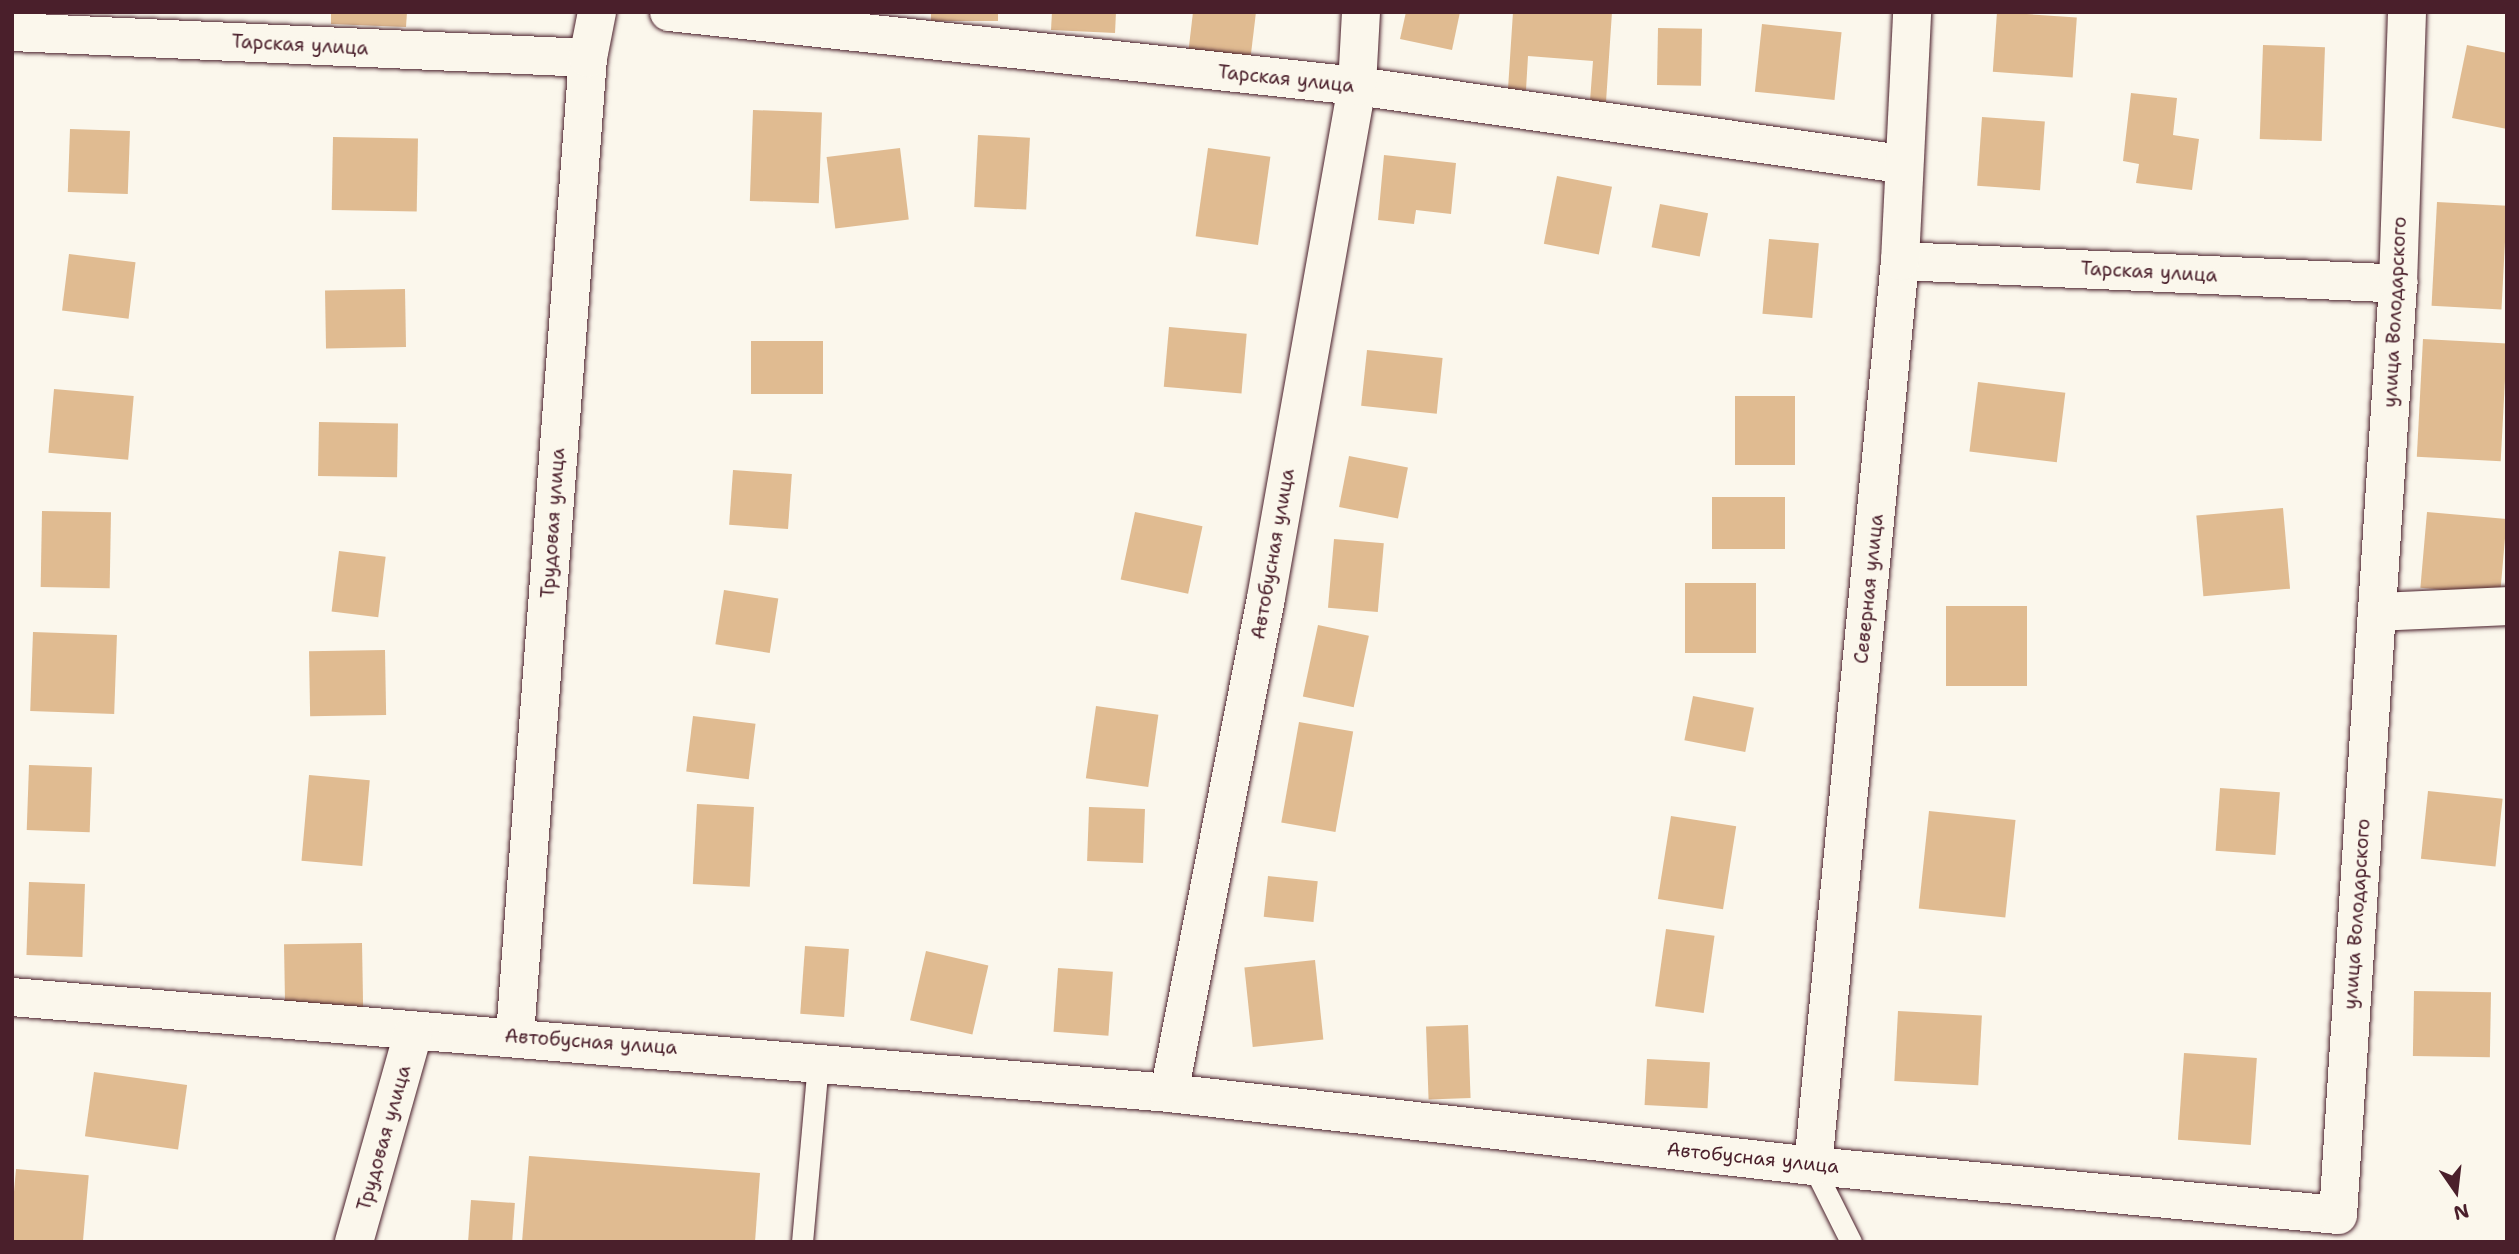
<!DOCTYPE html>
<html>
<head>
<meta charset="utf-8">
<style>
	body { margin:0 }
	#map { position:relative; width:2519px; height:1254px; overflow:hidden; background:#fbf7ec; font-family:"Shantell Sans",sans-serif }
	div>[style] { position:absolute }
	.building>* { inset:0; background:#e0bb91; transform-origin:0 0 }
	.roads { filter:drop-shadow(0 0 2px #4a1f2b) drop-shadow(0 0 2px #4a1f2b) }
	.lane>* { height:21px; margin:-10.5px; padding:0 10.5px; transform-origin:10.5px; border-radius:10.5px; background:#fbf7ec }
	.street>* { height:38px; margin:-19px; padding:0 19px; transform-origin:19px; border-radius:19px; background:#fbf7ec }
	span { translate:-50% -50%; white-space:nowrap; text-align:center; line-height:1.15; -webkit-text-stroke:5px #fbf7ec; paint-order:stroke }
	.street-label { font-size:19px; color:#4a1f2b }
	.frame { position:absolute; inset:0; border:14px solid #4a1f2b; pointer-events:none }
	.north { position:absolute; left:2421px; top:1156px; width:70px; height:70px; -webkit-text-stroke:5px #fbf7ec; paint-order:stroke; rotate:166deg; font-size:19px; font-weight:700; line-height:28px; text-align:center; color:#4a1f2b }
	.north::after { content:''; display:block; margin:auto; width:24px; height:32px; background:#4a1f2b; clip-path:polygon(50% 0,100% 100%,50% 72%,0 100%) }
</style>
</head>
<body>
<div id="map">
	<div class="building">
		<div style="clip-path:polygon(331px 12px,407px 12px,406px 27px,331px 24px)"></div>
		<div style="left:931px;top:12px;width:67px;height:9px"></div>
		<div style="clip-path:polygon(1052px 12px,1116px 12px,1115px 33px,1051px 30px)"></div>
		<div style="clip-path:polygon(1193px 12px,1256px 12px,1250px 62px,1188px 55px)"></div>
		<div style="clip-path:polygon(1406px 12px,1460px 12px,1452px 50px,1400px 39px)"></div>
		<div style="clip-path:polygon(1513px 12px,1612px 12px,1606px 102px,1590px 101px,1593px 61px,1528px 56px,1526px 90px,1508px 89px)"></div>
		<div style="left:1997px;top:12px;width:80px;height:60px;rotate:4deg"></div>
		<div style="left:1762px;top:24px;width:80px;height:68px;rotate:6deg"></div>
		<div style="left:1658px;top:28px;width:44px;height:57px;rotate:1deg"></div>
		<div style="left:2263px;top:45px;width:62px;height:94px;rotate:2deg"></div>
		<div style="clip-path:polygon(2467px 45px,2507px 53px,2507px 129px,2452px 118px)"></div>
		<div style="clip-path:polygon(2131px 93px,2177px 98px,2173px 135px,2199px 139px,2192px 190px,2136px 183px,2139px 164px,2123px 161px)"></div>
		<div style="left:753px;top:110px;width:69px;height:91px;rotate:2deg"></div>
		<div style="left:1982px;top:117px;width:63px;height:69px;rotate:4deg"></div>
		<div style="left:70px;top:129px;width:60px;height:63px;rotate:2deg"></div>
		<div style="left:978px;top:135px;width:52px;height:72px;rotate:3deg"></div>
		<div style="left:333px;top:137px;width:85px;height:73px;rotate:1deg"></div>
		<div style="left:900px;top:148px;width:72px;height:74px;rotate:83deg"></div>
		<div style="left:1208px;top:148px;width:63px;height:89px;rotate:8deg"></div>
		<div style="clip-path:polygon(1384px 155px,1456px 163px,1451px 214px,1416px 210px,1414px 224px,1378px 220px)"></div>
		<div style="left:1557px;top:176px;width:56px;height:69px;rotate:11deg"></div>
		<div style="left:2437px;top:202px;width:70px;height:104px;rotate:3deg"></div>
		<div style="left:1660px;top:204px;width:49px;height:44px;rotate:11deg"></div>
		<div style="left:1769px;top:239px;width:50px;height:75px;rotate:5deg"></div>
		<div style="left:69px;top:254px;width:67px;height:57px;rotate:7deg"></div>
		<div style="left:405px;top:289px;width:58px;height:80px;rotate:89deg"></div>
		<div style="left:1169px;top:327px;width:78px;height:60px;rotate:5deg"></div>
		<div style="left:2423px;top:339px;width:84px;height:118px;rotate:3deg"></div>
		<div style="left:751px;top:341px;width:72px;height:53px"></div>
		<div style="left:1367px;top:350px;width:76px;height:56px;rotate:6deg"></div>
		<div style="left:1978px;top:382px;width:88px;height:70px;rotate:7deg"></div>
		<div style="left:54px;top:389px;width:80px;height:64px;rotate:5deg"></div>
		<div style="left:1735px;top:396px;width:60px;height:69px"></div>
		<div style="left:319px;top:422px;width:79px;height:54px;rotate:1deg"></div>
		<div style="left:1349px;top:456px;width:60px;height:52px;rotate:11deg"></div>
		<div style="left:733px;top:470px;width:59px;height:55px;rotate:4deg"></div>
		<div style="left:1712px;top:497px;width:73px;height:52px"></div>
		<div style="left:2283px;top:508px;width:81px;height:87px;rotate:85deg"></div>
		<div style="left:42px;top:511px;width:69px;height:76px;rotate:1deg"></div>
		<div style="left:1135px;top:512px;width:69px;height:69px;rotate:12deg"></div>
		<div style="left:2427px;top:512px;width:80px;height:76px;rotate:5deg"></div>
		<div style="left:1334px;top:539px;width:50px;height:69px;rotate:5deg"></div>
		<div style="left:339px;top:551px;width:47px;height:61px;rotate:7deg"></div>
		<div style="left:1685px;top:583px;width:71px;height:70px"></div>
		<div style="left:724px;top:590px;width:55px;height:55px;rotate:9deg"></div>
		<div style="left:1946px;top:606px;width:81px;height:80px"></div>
		<div style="left:1318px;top:625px;width:52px;height:73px;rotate:12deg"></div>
		<div style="left:33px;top:632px;width:84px;height:79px;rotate:2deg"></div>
		<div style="left:385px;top:650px;width:65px;height:76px;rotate:89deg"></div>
		<div style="left:1693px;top:696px;width:62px;height:45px;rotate:11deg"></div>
		<div style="left:1096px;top:706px;width:63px;height:73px;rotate:8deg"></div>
		<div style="left:693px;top:716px;width:63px;height:56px;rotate:7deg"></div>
		<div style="left:1299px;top:722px;width:55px;height:102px;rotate:10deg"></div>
		<div style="left:29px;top:765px;width:63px;height:65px;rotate:2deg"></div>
		<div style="left:309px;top:775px;width:61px;height:86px;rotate:5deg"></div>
		<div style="left:2220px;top:788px;width:60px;height:63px;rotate:4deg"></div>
		<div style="left:2428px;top:791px;width:75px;height:68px;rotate:6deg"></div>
		<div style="left:697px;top:804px;width:57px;height:80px;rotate:3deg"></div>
		<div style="left:1089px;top:807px;width:56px;height:54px;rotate:2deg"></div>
		<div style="left:1929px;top:811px;width:87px;height:98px;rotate:6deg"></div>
		<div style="left:1671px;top:816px;width:66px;height:84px;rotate:9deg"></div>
		<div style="left:1268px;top:876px;width:50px;height:41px;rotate:6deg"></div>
		<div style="left:29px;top:882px;width:56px;height:73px;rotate:2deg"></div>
		<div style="left:1666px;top:929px;width:49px;height:78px;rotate:8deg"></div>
		<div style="left:362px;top:943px;width:67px;height:78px;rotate:89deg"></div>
		<div style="left:805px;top:946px;width:44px;height:68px;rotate:4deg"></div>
		<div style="left:926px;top:951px;width:64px;height:71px;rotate:13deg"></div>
		<div style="left:1315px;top:960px;width:80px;height:71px;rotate:84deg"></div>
		<div style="left:1058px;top:968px;width:55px;height:64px;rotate:4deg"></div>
		<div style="left:2414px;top:991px;width:77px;height:65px;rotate:1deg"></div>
		<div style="left:1898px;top:1011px;width:84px;height:70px;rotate:3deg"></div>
		<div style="left:1468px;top:1025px;width:73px;height:42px;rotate:88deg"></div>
		<div style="left:2184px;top:1053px;width:73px;height:87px;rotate:4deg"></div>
		<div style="left:1647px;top:1059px;width:63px;height:46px;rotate:3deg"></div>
		<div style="left:94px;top:1072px;width:94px;height:65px;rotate:8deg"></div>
		<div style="clip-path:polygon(529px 1156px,760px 1173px,755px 1242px,522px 1242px)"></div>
		<div style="left:16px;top:1169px;width:73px;height:72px;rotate:5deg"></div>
		<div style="left:471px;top:1200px;width:44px;height:42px;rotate:4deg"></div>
	</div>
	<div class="roads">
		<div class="lane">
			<div style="left:1813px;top:1166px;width:85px;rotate:63.4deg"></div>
			<div style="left:802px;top:1242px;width:182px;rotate:-84.9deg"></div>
		</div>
		<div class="street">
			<div style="left:669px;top:12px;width:692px;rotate:6.14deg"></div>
			<div style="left:1357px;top:86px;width:550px;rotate:8.16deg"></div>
			<div style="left:12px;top:32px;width:577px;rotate:2.58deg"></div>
			<div style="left:1900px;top:261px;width:499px;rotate:2.6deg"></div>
			<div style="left:2377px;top:612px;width:130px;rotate:-2.6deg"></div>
			<div style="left:12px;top:997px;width:1161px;rotate:4.74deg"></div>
			<div style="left:1169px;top:1093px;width:648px;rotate:6.47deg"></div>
			<div style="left:1813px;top:1166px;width:527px;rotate:5.33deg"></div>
			<div style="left:515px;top:1035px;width:980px;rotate:-85.73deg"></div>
			<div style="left:588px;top:58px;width:47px;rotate:-78.9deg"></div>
			<div style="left:1169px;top:1093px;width:504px;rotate:-78.91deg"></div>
			<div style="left:1266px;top:598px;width:520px;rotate:-79.92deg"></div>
			<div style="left:1357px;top:86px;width:74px;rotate:-86.9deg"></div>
			<div style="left:1813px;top:1166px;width:909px;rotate:-84.51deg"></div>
			<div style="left:1900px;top:261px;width:249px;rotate:-87.2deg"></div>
			<div style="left:2338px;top:1215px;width:933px;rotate:-86.31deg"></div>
			<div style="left:2398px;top:284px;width:272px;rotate:-88.1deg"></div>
			<div style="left:354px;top:1242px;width:216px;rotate:-74.2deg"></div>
		</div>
	</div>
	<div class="street-label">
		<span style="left:300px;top:45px;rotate:3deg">Тарская улица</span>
		<span style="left:1286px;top:79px;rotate:6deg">Тарская улица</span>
		<span style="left:2149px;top:272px;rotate:3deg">Тарская улица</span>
		<span style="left:2395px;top:312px;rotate:-87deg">улица Володарского</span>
		<span style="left:553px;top:523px;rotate:-86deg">Трудовая улица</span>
		<span style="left:1273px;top:554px;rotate:-80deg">Автобусная улица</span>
		<span style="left:1869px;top:589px;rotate:-84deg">Северная улица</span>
		<span style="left:2357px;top:914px;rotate:-86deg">улица Володарского</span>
		<span style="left:591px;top:1042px;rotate:4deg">Автобусная улица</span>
		<span style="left:384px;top:1138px;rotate:-74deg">Трудовая улица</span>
		<span style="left:1753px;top:1158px;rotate:6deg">Автобусная улица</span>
	</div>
	<div class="frame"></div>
	<div class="north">N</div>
</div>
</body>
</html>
